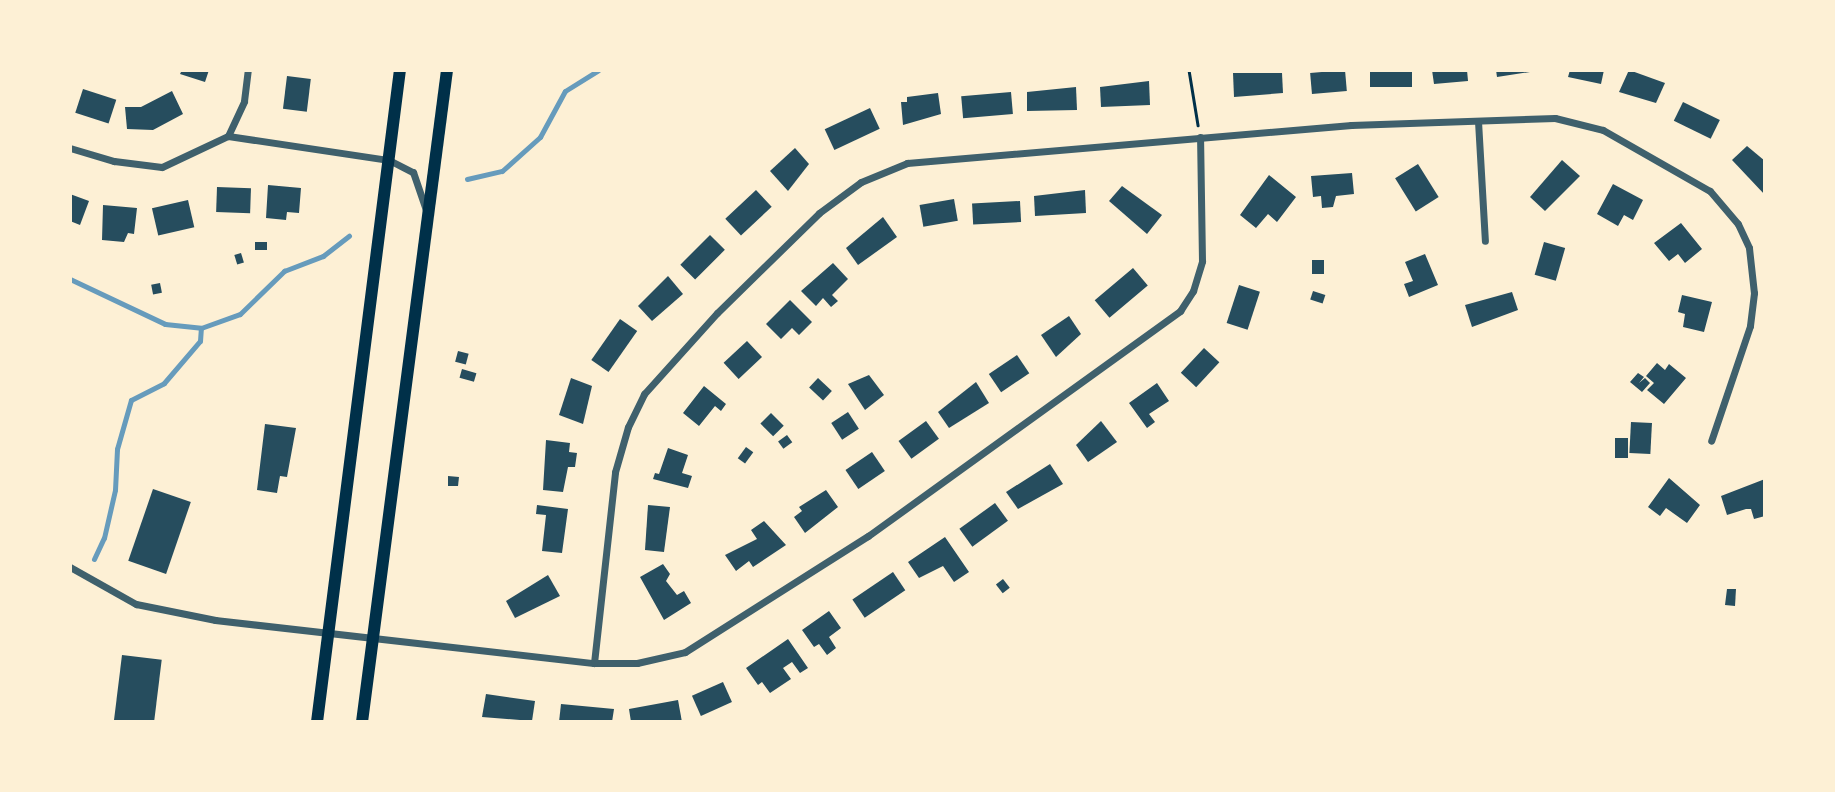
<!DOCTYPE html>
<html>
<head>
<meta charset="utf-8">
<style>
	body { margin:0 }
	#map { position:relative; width:1835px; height:792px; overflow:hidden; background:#fdf0d5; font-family:"Varela Round",sans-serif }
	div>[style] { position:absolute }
	.stream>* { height:5px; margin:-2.5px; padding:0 2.5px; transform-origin:2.5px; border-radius:2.5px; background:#669bbc }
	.building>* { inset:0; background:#264d5e; transform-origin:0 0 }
	.path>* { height:2.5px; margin:-1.25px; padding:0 1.25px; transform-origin:1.25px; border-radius:1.25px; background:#003049 }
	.minor>* { height:7px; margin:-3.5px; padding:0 3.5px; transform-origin:3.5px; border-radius:3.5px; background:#3f606c }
	.primary>* { height:12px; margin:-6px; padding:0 6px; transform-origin:6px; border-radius:6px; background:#003049 }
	span { translate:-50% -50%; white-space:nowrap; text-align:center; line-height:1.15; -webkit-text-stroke:5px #fdf0d5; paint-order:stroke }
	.frame { position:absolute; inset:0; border:72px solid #fdf0d5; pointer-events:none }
</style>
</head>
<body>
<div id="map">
	<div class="stream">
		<div style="left:467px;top:179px;width:36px;rotate:-13deg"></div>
		<div style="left:502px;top:171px;width:51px;rotate:-41.8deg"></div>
		<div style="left:540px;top:137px;width:52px;rotate:-61.5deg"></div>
		<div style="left:565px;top:91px;width:39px;rotate:-32deg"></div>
		<div style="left:70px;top:279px;width:105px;rotate:25.3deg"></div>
		<div style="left:165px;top:324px;width:36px;rotate:6deg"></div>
		<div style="left:94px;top:559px;width:23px;rotate:-65deg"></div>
		<div style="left:104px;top:538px;width:49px;rotate:-77.1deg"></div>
		<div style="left:115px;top:490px;width:41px;rotate:-87.2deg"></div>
		<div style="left:117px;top:449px;width:51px;rotate:-74.1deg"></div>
		<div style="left:131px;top:400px;width:37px;rotate:-27deg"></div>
		<div style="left:164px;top:383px;width:55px;rotate:-49.4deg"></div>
		<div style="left:200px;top:341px;width:13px;rotate:-86deg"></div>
		<div style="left:201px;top:328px;width:41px;rotate:-19.7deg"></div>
		<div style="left:240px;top:314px;width:62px;rotate:-44.3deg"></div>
		<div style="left:284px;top:271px;width:42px;rotate:-21deg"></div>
		<div style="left:323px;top:256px;width:33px;rotate:-38deg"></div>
	</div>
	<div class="building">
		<div style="clip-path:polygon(182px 70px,209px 70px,205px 82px,180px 74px)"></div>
		<div style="left:1345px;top:70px;width:21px;height:35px;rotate:85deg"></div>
		<div style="left:1370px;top:70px;width:42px;height:17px"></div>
		<div style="clip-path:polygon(1432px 70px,1467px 70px,1468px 81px,1434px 84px)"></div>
		<div style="clip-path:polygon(1496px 70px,1530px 70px,1530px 72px,1497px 77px)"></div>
		<div style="clip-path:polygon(1570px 70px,1604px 70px,1601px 84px,1568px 77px)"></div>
		<div style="clip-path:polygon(1629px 70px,1665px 83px,1656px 103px,1619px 92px)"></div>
		<div style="clip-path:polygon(1233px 73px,1282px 73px,1283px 93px,1234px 97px)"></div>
		<div style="left:287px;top:76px;width:24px;height:33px;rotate:7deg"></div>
		<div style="clip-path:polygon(1149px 81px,1150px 105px,1101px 107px,1100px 87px)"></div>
		<div style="clip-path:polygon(1076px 87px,1077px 110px,1027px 111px,1027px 92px)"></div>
		<div style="left:83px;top:89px;width:35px;height:25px;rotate:18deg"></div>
		<div style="clip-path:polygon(172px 91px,183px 114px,153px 130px,127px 129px,125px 107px,141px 107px)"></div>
		<div style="left:1011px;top:92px;width:22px;height:50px;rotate:85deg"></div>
		<div style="clip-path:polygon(938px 93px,941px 114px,903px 125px,901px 102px,907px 102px,907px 97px)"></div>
		<div style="left:1683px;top:102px;width:41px;height:21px;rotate:26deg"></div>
		<div style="left:870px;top:108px;width:23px;height:50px;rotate:65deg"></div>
		<div style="clip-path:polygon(1747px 146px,1765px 161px,1765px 195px,1732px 160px)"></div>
		<div style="clip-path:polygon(795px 148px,809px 164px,788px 191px,770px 171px)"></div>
		<div style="clip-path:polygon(1562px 160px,1580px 176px,1545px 211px,1530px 197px)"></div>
		<div style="left:1418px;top:164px;width:39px;height:27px;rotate:58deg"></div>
		<div style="clip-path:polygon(1352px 173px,1354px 194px,1336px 196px,1333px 207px,1322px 208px,1321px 196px,1313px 197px,1311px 176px)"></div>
		<div style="clip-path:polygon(1269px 175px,1296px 197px,1277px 222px,1268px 214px,1256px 228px,1240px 215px)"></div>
		<div style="clip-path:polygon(1613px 184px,1643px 200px,1633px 220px,1624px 215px,1618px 226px,1597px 214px)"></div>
		<div style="clip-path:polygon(268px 185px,301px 188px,299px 213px,287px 212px,286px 220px,266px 218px)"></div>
		<div style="clip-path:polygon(1122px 186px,1162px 215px,1147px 234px,1109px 201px)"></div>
		<div style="left:217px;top:187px;width:34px;height:25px;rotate:2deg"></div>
		<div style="left:756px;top:190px;width:23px;height:42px;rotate:47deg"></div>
		<div style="clip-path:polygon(1085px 190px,1086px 213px,1035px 216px,1034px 196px)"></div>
		<div style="clip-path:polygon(70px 194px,89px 201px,80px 225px,70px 221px)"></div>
		<div style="left:954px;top:199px;width:22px;height:35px;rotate:80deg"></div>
		<div style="left:188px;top:200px;width:28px;height:37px;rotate:77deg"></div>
		<div style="left:1020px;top:201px;width:21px;height:48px;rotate:87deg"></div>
		<div style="clip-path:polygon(103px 205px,137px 208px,134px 234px,128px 233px,124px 242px,102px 240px)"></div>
		<div style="clip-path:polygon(883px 217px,897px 237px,858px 265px,846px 248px)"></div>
		<div style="clip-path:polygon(1681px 223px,1702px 249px,1685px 263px,1678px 254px,1669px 261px,1654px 243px)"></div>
		<div style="left:710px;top:235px;width:21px;height:42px;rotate:45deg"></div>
		<div style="left:255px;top:242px;width:12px;height:8px"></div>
		<div style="left:1544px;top:242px;width:22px;height:34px;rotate:16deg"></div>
		<div style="left:241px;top:253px;width:10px;height:7px;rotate:73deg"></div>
		<div style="clip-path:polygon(1425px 254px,1438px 285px,1409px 297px,1404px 284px,1413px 281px,1405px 262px)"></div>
		<div style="left:1312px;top:260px;width:12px;height:14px"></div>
		<div style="clip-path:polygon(833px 263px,848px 279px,832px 295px,838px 301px,831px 307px,823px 298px,816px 306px,801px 291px)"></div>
		<div style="left:1133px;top:268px;width:23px;height:50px;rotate:50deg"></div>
		<div style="clip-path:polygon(668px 276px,683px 294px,652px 321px,638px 306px)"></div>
		<div style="left:160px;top:283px;width:10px;height:9px;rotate:79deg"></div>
		<div style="left:1239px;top:285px;width:22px;height:40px;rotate:18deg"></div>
		<div style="left:1313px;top:291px;width:13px;height:9px;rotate:18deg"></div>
		<div style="clip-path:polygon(1512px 292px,1518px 310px,1472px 327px,1465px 305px)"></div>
		<div style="clip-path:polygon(1682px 295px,1712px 302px,1704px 332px,1683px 327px,1685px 314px,1678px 312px)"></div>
		<div style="clip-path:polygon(790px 300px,812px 322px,799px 335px,792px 328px,781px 339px,766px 324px)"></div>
		<div style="clip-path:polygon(1069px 316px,1081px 334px,1056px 357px,1041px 335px)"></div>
		<div style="left:620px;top:319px;width:21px;height:50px;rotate:35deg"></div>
		<div style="left:747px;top:341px;width:22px;height:32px;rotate:47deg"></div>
		<div style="left:1204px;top:348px;width:21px;height:34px;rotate:43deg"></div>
		<div style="left:458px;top:351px;width:11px;height:11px;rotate:15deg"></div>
		<div style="left:1017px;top:355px;width:22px;height:34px;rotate:56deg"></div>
		<div style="clip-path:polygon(1657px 363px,1665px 370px,1669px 364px,1686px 378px,1664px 404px,1647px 390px,1654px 383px,1646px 376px)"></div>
		<div style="left:462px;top:369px;width:15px;height:9px;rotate:16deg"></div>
		<div style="clip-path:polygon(1638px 373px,1644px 377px,1639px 383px,1645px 378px,1650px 383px,1642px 392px,1630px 382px)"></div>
		<div style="clip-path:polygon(869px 375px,884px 395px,865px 410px,848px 384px)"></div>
		<div style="clip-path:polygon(571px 378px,592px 386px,583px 424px,559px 415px)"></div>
		<div style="left:818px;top:378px;width:19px;height:13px;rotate:43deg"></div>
		<div style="clip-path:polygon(976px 382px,989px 403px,949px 428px,938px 412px)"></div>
		<div style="clip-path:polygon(1157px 383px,1169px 401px,1149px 414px,1155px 422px,1147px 428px,1129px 403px)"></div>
		<div style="clip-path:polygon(704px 386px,726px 404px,721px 411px,715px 406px,699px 426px,683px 413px)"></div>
		<div style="left:848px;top:412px;width:20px;height:20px;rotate:57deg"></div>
		<div style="left:771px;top:413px;width:18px;height:15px;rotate:45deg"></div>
		<div style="left:926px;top:421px;width:22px;height:34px;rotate:54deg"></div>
		<div style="clip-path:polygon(1101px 421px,1117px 442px,1088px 462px,1076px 445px)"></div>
		<div style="left:1631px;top:422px;width:21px;height:31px;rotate:3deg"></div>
		<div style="clip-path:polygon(265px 424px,296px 428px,287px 477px,280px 476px,277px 493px,257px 490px)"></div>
		<div style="left:787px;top:435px;width:9px;height:11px;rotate:54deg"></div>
		<div style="left:1615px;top:438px;width:13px;height:20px"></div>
		<div style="clip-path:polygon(546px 440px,570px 443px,569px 452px,577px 453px,575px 467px,568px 467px,563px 492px,543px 490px)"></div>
		<div style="left:746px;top:447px;width:9px;height:14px;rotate:36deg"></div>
		<div style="clip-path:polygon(668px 448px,688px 455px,682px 473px,692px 476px,688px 488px,653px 479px,655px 473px,659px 474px)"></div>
		<div style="left:872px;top:452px;width:23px;height:32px;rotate:56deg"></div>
		<div style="clip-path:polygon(1050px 464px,1063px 484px,1018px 509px,1006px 492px)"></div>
		<div style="clip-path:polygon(448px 476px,459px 477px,458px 486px,448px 486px)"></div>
		<div style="clip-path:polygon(1669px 478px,1700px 505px,1687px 523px,1666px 508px,1660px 516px,1648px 507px)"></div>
		<div style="clip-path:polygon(1765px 479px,1765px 516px,1754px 519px,1751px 509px,1746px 509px,1727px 515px,1721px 496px)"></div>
		<div style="left:153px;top:489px;width:40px;height:76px;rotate:19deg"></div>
		<div style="clip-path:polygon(826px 490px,838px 507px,805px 533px,794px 517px,802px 511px,799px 507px)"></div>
		<div style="left:995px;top:503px;width:22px;height:44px;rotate:54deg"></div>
		<div style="clip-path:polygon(537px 505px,568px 509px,562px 553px,542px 551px,546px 515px,536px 514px)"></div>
		<div style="clip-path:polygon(648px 505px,670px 507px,664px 552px,645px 550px)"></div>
		<div style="clip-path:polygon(764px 521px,786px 545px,753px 567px,749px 561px,736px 571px,725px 555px,757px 539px,751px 530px)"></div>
		<div style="clip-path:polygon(945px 537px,969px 572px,954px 582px,943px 566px,919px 578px,908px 562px)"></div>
		<div style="clip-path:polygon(663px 564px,670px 574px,666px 581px,677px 595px,684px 591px,691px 603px,664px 620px,640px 577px)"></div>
		<div style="left:893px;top:572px;width:22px;height:49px;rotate:56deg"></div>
		<div style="clip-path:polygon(548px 575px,560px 596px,515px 618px,506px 601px)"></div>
		<div style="left:1003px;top:579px;width:11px;height:9px;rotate:52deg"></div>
		<div style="clip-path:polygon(1727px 589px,1736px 589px,1735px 606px,1725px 605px)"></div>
		<div style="clip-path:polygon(829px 611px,841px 628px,829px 637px,836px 648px,827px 655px,819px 644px,814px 647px,802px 630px)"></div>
		<div style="clip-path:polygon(788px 639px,808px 668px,800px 673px,792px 662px,783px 668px,791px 679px,770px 693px,762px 682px,758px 685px,746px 668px)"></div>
		<div style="left:122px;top:655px;width:40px;height:67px;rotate:7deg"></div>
		<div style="left:723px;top:682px;width:22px;height:34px;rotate:66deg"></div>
		<div style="clip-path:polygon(486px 694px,535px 701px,532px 721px,482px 717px)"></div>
		<div style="clip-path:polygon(678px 700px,682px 722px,631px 722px,629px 709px)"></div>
		<div style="clip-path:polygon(561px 704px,614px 709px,612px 722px,559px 722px)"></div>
	</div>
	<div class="path">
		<div style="left:1189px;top:70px;width:56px;rotate:80.7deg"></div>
	</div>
	<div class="minor">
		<div style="left:1478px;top:121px;width:120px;rotate:86.7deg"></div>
		<div style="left:228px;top:136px;width:38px;rotate:-65deg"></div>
		<div style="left:244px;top:101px;width:31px;rotate:-83deg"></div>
		<div style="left:70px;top:148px;width:46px;rotate:16.5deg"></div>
		<div style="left:114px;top:161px;width:48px;rotate:7.1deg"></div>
		<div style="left:162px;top:167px;width:73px;rotate:-25.2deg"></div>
		<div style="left:228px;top:136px;width:163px;rotate:8.5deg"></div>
		<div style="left:389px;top:160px;width:27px;rotate:27deg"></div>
		<div style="left:413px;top:172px;width:40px;rotate:71.1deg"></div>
		<div style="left:70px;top:567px;width:76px;rotate:29.3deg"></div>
		<div style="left:136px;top:604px;width:81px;rotate:11.4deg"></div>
		<div style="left:215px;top:620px;width:381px;rotate:6.5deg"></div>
		<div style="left:594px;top:663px;width:43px"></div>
		<div style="left:637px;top:663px;width:49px;rotate:-12.9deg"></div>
		<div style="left:685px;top:652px;width:217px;rotate:-32.4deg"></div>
		<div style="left:868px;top:536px;width:385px;rotate:-35.8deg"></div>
		<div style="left:1180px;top:311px;width:24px;rotate:-57deg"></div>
		<div style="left:1193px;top:291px;width:31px;rotate:-73deg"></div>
		<div style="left:1202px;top:261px;width:124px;rotate:-90.9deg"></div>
		<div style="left:594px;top:663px;width:192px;rotate:-83.7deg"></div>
		<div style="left:615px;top:472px;width:47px;rotate:-73.9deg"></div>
		<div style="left:628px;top:427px;width:37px;rotate:-64deg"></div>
		<div style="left:644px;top:394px;width:109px;rotate:-48deg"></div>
		<div style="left:717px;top:313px;width:143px;rotate:-44.4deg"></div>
		<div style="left:819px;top:213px;width:52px;rotate:-36.4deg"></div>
		<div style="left:861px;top:182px;width:50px;rotate:-22.4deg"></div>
		<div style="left:907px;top:163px;width:446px;rotate:-4.9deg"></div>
		<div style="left:1351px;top:125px;width:204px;rotate:-2deg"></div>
		<div style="left:1555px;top:118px;width:49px;rotate:14deg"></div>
		<div style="left:1603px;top:130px;width:123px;rotate:29.7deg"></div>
		<div style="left:1710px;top:191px;width:43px;rotate:49.7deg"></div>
		<div style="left:1738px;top:224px;width:26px;rotate:65deg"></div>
		<div style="left:1749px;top:248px;width:45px;rotate:83.7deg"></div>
		<div style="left:1754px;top:293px;width:33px;rotate:97deg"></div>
		<div style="left:1750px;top:326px;width:121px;rotate:108.7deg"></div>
	</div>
	<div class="primary">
		<div style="left:317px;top:722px;width:657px;rotate:-82.75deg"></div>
		<div style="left:362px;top:722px;width:658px;rotate:-82.57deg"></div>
	</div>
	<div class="frame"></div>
</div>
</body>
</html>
